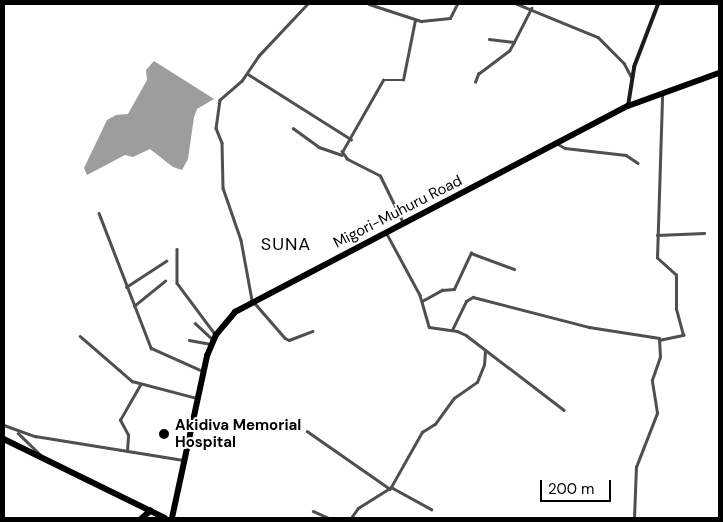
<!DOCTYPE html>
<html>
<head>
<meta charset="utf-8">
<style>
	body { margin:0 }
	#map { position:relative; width:723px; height:522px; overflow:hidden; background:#fff; font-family:"DM Sans",sans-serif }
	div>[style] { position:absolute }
	.water>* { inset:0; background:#9d9d9d }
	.minor>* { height:2.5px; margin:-1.25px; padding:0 1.25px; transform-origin:1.25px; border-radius:1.25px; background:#4f4f4f }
	.secondary>* { height:4px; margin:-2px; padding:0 2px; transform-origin:2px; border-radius:2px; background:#1c1c1c }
	.trunk>* { height:5.5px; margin:-2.75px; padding:0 2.75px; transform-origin:2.75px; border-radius:2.75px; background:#000 }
	.dots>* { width:14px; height:14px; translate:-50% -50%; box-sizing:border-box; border:2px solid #fff; border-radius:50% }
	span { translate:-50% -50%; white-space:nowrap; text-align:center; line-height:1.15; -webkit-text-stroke:4px #fff; paint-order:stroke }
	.street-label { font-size:15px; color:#000 }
	.poi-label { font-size:15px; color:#000; font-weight:700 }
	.left { translate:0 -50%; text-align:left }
	.quarter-label { font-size:18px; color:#000; letter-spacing:1px }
	.frame { position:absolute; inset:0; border:5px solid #000; pointer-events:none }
	.scale { position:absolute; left:540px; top:480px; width:71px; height:22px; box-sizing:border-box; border:2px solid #000; border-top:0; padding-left:6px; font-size:15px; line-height:18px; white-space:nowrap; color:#000; -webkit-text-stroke:4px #fff; paint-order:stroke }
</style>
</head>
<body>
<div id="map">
	<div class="water">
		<div style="clip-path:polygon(154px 61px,214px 99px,197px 109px,194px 117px,188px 159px,182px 170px,173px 167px,150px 149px,133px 157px,125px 155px,87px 175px,84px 168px,107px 120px,116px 115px,128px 114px,147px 80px,146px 70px)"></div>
	</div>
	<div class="minor">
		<div style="left:308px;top:4px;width:71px;rotate:133.3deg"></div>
		<div style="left:259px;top:56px;width:30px;rotate:124deg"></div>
		<div style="left:242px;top:81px;width:29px;rotate:139deg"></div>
		<div style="left:220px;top:100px;width:28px;rotate:98deg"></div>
		<div style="left:216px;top:128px;width:16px;rotate:68deg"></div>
		<div style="left:222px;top:143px;width:45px;rotate:88.7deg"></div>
		<div style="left:223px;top:188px;width:55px;rotate:70.9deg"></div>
		<div style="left:241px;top:240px;width:61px;rotate:79.6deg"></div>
		<div style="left:252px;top:300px;width:50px;rotate:49deg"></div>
		<div style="left:285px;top:338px;width:4px;rotate:27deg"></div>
		<div style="left:289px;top:340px;width:25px;rotate:-21deg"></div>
		<div style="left:369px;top:4px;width:55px;rotate:18.1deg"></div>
		<div style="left:421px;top:21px;width:29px;rotate:-6deg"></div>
		<div style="left:450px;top:18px;width:16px;rotate:-63deg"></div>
		<div style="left:517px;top:4px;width:87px;rotate:22.2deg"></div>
		<div style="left:598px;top:37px;width:37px;rotate:45deg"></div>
		<div style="left:624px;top:63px;width:15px;rotate:62deg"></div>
		<div style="left:489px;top:39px;width:25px;rotate:7deg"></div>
		<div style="left:514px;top:42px;width:38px;rotate:-63deg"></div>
		<div style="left:248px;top:74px;width:122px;rotate:32.3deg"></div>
		<div style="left:475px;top:82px;width:9px;rotate:-69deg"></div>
		<div style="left:478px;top:74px;width:39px;rotate:-37deg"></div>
		<div style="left:509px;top:51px;width:10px;rotate:-61deg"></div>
		<div style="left:293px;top:128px;width:32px;rotate:36deg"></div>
		<div style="left:319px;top:147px;width:24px;rotate:19deg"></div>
		<div style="left:558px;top:144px;width:8px;rotate:30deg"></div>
		<div style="left:565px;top:148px;width:61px;rotate:6.5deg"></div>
		<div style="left:626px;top:155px;width:14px;rotate:34deg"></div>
		<div style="left:99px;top:213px;width:145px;rotate:68.9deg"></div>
		<div style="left:151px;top:348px;width:57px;rotate:23.9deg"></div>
		<div style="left:403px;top:223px;width:52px;rotate:-116.1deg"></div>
		<div style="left:380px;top:176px;width:37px;rotate:-153deg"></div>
		<div style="left:347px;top:159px;width:9px;rotate:-126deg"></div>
		<div style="left:342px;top:152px;width:83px;rotate:-60.3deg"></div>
		<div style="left:383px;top:80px;width:20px"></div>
		<div style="left:403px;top:80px;width:61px;rotate:-78.7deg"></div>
		<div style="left:387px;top:234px;width:69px;rotate:61.6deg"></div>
		<div style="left:420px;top:295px;width:33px;rotate:74deg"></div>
		<div style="left:429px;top:327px;width:28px;rotate:8deg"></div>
		<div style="left:457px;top:331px;width:10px;rotate:24deg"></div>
		<div style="left:466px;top:335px;width:123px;rotate:37.4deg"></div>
		<div style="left:657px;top:235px;width:47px;rotate:-2.4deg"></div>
		<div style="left:177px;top:249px;width:34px;rotate:90deg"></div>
		<div style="left:177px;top:283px;width:64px;rotate:53.3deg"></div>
		<div style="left:126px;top:287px;width:48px;rotate:-33deg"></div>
		<div style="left:422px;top:301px;width:23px;rotate:-29deg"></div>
		<div style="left:442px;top:290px;width:12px;rotate:-5deg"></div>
		<div style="left:454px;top:289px;width:40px;rotate:-65deg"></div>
		<div style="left:471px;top:253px;width:46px;rotate:20.4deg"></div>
		<div style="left:134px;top:306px;width:40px;rotate:-39deg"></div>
		<div style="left:195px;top:323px;width:23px;rotate:43deg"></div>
		<div style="left:452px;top:330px;width:32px;rotate:-64deg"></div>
		<div style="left:466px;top:301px;width:8px;rotate:-30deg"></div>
		<div style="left:473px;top:297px;width:120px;rotate:14.5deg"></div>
		<div style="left:589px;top:327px;width:71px;rotate:8.9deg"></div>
		<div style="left:80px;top:336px;width:69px;rotate:40.9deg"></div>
		<div style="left:132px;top:381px;width:67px;rotate:14.7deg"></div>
		<div style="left:189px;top:340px;width:22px;rotate:10deg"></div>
		<div style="left:4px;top:425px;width:33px;rotate:20deg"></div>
		<div style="left:35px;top:436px;width:150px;rotate:9.2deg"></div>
		<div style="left:307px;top:431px;width:101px;rotate:34.9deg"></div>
		<div style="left:18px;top:433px;width:32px;rotate:44deg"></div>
		<div style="left:127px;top:451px;width:16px;rotate:-86deg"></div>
		<div style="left:128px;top:435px;width:17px;rotate:-118deg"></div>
		<div style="left:120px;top:420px;width:40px;rotate:-60.3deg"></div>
		<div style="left:391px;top:487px;width:46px;rotate:28.8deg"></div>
		<div style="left:313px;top:511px;width:17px;rotate:24deg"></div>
		<div style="left:351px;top:518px;width:12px;rotate:-55deg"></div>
		<div style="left:358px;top:508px;width:39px;rotate:-32deg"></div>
		<div style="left:391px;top:487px;width:63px;rotate:-60.6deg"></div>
		<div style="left:422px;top:432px;width:15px;rotate:-32deg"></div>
		<div style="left:435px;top:424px;width:32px;rotate:-54deg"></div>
		<div style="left:454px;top:398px;width:28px;rotate:-35deg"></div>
		<div style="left:477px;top:382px;width:18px;rotate:-68deg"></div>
		<div style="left:484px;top:365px;width:14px;rotate:-86deg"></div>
		<div style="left:634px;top:518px;width:51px;rotate:-87.8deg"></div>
		<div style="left:636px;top:467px;width:58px;rotate:-68.7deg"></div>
		<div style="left:657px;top:413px;width:33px;rotate:-99deg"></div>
		<div style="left:652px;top:380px;width:24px;rotate:-71deg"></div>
		<div style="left:660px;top:357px;width:17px;rotate:-93deg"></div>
		<div style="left:659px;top:340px;width:25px;rotate:-12deg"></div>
		<div style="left:683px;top:335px;width:27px;rotate:-105deg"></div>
		<div style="left:676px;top:309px;width:34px;rotate:-90deg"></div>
		<div style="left:676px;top:275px;width:25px;rotate:-138deg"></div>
		<div style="left:657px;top:258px;width:163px;rotate:-88.2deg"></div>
	</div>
	<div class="secondary">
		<div style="left:628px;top:106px;width:39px;rotate:-81deg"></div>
		<div style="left:634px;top:67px;width:67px;rotate:-69.1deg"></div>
	</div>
	<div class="trunk">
		<div style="left:4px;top:439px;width:179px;rotate:26.1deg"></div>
		<div style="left:142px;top:518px;width:11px;rotate:-41deg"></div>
		<div style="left:172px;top:518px;width:166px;rotate:-77.8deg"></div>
		<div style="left:207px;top:356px;width:23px;rotate:-67deg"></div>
		<div style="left:216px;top:335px;width:30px;rotate:-50deg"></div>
		<div style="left:235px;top:312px;width:444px;rotate:-27.7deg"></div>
		<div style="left:628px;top:106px;width:97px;rotate:-19.9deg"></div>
	</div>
	<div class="dots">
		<div style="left:164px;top:434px;background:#000"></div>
	</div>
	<div class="street-label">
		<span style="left:398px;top:212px;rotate:-27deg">Migori-Muhuru Road</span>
	</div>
	<div class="poi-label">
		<span class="left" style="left:175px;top:434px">Akidiva Memorial<br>Hospital</span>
	</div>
	<div class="quarter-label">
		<span style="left:286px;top:244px">SUNA</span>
	</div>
	<div class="frame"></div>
	<div class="scale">200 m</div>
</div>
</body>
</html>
